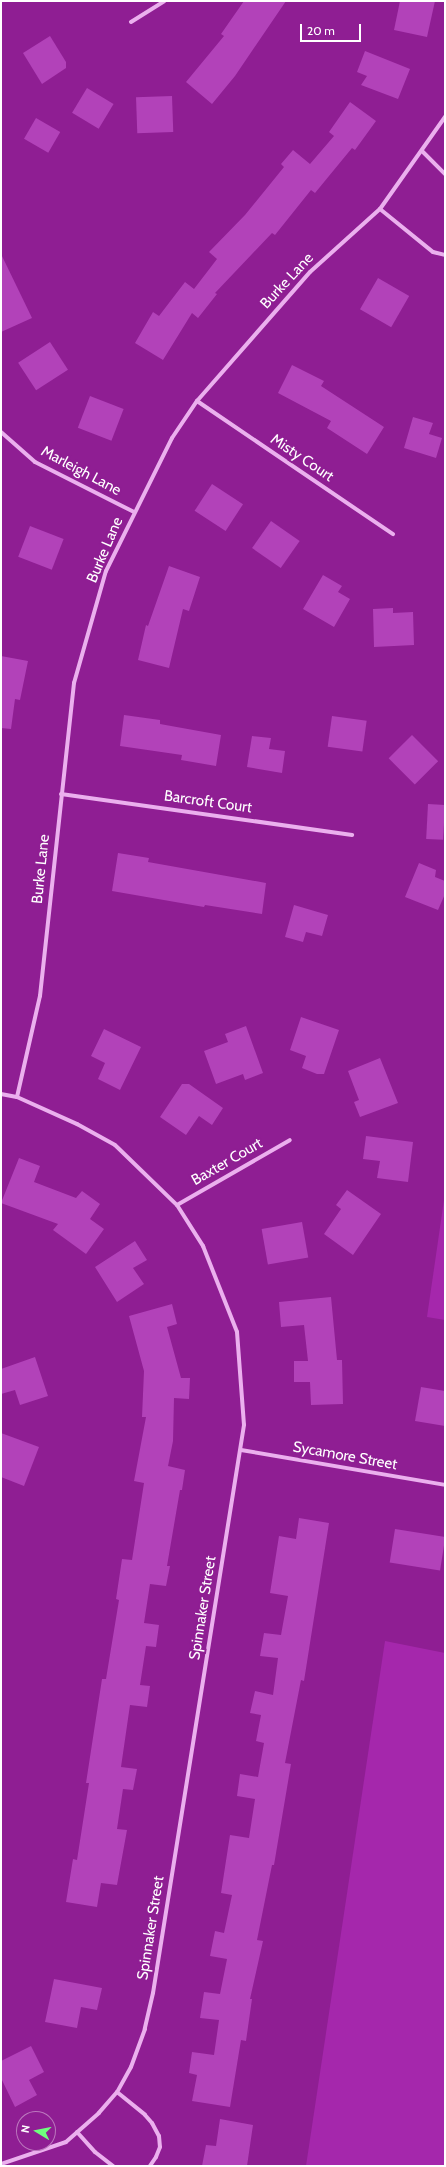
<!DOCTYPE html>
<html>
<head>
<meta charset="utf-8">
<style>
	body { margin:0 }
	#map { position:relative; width:446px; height:2167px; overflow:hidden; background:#8f1e93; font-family:Cabin,sans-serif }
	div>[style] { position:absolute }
	.green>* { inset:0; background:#a527ac }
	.building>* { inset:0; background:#b242b9; transform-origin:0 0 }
	.street>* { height:4px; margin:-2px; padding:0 2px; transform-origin:2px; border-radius:2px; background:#ebb0ee }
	span { translate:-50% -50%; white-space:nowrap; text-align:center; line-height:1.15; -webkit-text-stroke:4px #8f1e93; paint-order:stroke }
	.street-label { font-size:15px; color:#fff }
	.frame { position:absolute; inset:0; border:2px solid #fff; pointer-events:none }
	.north { position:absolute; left:16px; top:2111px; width:40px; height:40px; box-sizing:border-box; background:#8f1e93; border:1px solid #bc78be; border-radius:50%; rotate:280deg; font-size:11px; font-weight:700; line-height:16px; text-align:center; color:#fff }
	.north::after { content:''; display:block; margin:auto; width:14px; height:18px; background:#6ffd7e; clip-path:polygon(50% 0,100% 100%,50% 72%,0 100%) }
	.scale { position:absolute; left:300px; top:24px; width:61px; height:18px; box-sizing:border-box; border:2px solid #fff; border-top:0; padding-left:5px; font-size:12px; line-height:14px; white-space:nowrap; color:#fff; -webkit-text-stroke:3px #8f1e93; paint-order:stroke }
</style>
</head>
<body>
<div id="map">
	<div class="green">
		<div style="clip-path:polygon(445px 1193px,445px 1320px,427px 1317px)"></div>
		<div style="clip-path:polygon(385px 1641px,445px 1653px,445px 2166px,306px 2166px)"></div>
	</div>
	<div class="building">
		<div style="clip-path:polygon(244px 1px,286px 1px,235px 76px,212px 104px,186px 82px,224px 36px,221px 34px)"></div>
		<div style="clip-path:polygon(400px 1px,435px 1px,427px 37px,394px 30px)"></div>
		<div style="clip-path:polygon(50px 36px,66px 62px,66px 68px,42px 84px,23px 53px)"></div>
		<div style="clip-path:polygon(365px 51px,410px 69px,398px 99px,361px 85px,367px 76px,357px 72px)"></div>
		<div style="left:87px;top:88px;width:31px;height:29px;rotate:31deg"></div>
		<div style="left:172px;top:96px;width:36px;height:36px;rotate:88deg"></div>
		<div style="clip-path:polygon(350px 102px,376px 121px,355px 150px,352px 148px,315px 193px,311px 190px,275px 235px,272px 233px,215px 293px,217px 294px,198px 318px,192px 313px,163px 360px,135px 343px,153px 312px,159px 316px,185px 282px,194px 289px,217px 259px,209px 252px,245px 215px,284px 167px,281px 164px,293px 150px,310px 164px,334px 136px,329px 132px)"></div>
		<div style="left:36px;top:118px;width:28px;height:24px;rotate:30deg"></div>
		<div style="clip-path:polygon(1px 254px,32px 318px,1px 332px)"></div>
		<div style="left:378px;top:278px;width:36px;height:36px;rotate:30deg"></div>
		<div style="left:50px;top:342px;width:33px;height:38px;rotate:57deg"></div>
		<div style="clip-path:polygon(292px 365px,324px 381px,321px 386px,384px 427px,367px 454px,327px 428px,331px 421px,278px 393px)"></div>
		<div style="left:90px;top:396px;width:36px;height:34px;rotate:21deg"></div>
		<div style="clip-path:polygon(413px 417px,433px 423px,429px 434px,442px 438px,436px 458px,404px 448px)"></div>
		<div style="left:212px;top:484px;width:37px;height:32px;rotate:33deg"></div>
		<div style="left:271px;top:521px;width:35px;height:33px;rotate:35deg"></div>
		<div style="left:30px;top:526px;width:36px;height:33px;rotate:21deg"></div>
		<div style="clip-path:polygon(169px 566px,200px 577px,189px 611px,183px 609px,169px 668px,138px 660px,146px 625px,148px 626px)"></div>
		<div style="clip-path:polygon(323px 575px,342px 586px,338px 592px,350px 599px,334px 627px,303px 609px)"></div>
		<div style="clip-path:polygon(393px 608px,393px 613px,413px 612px,414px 645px,374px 647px,373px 609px)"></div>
		<div style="clip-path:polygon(1px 656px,28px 661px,20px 700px,15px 699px,11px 729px,1px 728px)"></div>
		<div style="clip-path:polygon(124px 715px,160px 720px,160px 724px,221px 735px,216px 766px,181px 760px,182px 755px,120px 746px)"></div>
		<div style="left:332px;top:716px;width:35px;height:31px;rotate:8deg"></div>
		<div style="left:412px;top:735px;width:37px;height:33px;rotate:45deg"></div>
		<div style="clip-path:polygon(252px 736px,271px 738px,269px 749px,285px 751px,282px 773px,247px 767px)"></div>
		<div style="left:428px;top:804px;width:17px;height:35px;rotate:3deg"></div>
		<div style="clip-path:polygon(118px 853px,149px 858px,148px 862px,266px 883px,262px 914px,205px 905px,204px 907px,112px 891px)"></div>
		<div style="clip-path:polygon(419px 863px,436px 870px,435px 877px,445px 881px,445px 894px,438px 910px,405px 897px)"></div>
		<div style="clip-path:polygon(294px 905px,328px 915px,322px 936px,306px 932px,303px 942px,285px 937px)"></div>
		<div style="clip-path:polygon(301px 1017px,339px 1030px,324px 1074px,317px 1074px,302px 1068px,306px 1056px,290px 1050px)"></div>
		<div style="clip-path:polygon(246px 1026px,263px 1073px,245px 1080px,243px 1074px,216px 1084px,204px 1051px,228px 1042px,225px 1034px)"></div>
		<div style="clip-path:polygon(104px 1029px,141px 1047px,120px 1090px,98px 1079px,105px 1063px,91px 1056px)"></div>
		<div style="clip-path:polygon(380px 1058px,398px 1103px,360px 1117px,354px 1102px,359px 1100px,348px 1071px)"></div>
		<div style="clip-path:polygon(182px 1084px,189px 1084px,223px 1108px,212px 1125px,199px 1116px,186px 1135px,160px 1117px)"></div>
		<div style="clip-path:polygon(366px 1136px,413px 1142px,408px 1182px,377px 1178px,380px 1161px,363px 1159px)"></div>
		<div style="clip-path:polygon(19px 1158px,40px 1166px,34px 1182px,76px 1198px,82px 1191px,100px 1204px,90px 1219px,104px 1229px,86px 1254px,53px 1230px,58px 1224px,1px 1203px)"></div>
		<div style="clip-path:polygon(347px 1190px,381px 1214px,353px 1255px,324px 1234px,341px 1209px,336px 1205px)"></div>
		<div style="left:302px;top:1222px;width:36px;height:41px;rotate:80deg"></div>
		<div style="clip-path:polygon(135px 1241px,147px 1260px,133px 1268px,144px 1284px,117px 1302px,95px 1267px)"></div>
		<div style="clip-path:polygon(331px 1297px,337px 1360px,342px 1360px,343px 1404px,311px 1405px,310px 1382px,294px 1382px,294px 1361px,308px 1361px,304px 1325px,281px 1327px,279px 1302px)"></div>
		<div style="clip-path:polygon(172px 1304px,177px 1324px,167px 1327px,181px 1378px,190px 1378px,189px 1399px,174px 1398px,173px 1441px,168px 1466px,185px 1470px,182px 1490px,180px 1490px,167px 1566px,170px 1566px,166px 1586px,150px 1584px,144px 1623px,159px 1625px,156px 1647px,146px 1646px,140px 1685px,150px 1686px,147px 1707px,130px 1705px,121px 1767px,137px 1769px,133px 1790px,123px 1789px,117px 1829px,127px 1830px,117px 1885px,101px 1883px,97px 1907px,66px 1902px,73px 1859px,77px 1860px,89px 1783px,86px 1783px,102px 1679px,106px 1679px,119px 1600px,116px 1599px,122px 1559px,132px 1560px,144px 1483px,134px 1481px,146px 1417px,142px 1417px,144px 1371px,129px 1316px)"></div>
		<div style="clip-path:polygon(35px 1357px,48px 1396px,20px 1405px,15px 1390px,1px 1394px,1px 1369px)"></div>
		<div style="clip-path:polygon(421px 1387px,445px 1391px,445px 1426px,415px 1421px)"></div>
		<div style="clip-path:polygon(1px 1433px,39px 1447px,24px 1486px,1px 1477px)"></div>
		<div style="clip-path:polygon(299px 1518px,329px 1523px,304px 1681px,301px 1680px,285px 1763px,291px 1764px,274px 1865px,272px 1865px,257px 1940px,263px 1941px,250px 1999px,252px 1999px,246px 2041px,241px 2040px,230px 2107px,192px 2101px,197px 2075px,189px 2073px,192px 2052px,214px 2055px,219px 2020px,200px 2018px,204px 1992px,220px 1994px,227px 1959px,210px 1956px,215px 1931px,224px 1933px,232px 1895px,221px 1893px,230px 1835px,249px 1838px,255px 1799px,237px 1796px,240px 1774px,258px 1777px,264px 1743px,256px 1741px,261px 1715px,250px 1713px,255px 1691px,273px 1695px,278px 1658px,260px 1656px,264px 1633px,281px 1635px,288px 1596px,270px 1593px,279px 1536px,296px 1539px)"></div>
		<div style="left:395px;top:1529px;width:51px;height:34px;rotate:9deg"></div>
		<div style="clip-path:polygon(54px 1979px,102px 1988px,97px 2010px,81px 2007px,77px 2028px,45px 2022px)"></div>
		<div style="clip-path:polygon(31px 2046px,44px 2072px,29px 2080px,37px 2095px,15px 2107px,1px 2078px,1px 2061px)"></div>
		<div style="clip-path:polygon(220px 2119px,253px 2125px,247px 2166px,202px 2166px,206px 2145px,216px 2146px)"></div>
	</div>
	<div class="street">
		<div style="left:131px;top:22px;width:39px;rotate:-32deg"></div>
		<div style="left:422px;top:151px;width:33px;rotate:45deg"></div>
		<div style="left:380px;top:209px;width:68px;rotate:39.1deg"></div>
		<div style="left:433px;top:252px;width:12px;rotate:14deg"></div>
		<div style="left:197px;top:401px;width:237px;rotate:34.2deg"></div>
		<div style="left:1px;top:432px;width:45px;rotate:41.4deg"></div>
		<div style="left:35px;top:462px;width:111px;rotate:26.8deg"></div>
		<div style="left:61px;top:794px;width:294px;rotate:8deg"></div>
		<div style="left:1px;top:1094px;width:16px;rotate:11deg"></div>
		<div style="left:17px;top:1097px;width:66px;rotate:24.2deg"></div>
		<div style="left:77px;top:1124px;width:43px;rotate:28.9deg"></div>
		<div style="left:115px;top:1145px;width:86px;rotate:44.1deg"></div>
		<div style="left:177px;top:1205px;width:49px;rotate:57.6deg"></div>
		<div style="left:203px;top:1246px;width:92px;rotate:68.4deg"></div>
		<div style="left:237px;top:1332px;width:93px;rotate:85.7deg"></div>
		<div style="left:244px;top:1425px;width:575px;rotate:99.1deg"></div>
		<div style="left:153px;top:1993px;width:37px;rotate:103deg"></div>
		<div style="left:145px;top:2029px;width:40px;rotate:110.2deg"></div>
		<div style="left:131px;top:2067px;width:29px;rotate:119deg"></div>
		<div style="left:117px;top:2092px;width:28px;rotate:131deg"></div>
		<div style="left:99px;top:2113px;width:44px;rotate:138.7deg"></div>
		<div style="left:66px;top:2142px;width:69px;rotate:161.3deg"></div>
		<div style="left:17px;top:1097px;width:104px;rotate:-77.2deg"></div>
		<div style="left:40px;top:996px;width:315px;rotate:-83.8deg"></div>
		<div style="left:74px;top:683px;width:116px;rotate:-74.1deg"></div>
		<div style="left:106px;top:571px;width:148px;rotate:-63.6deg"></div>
		<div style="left:172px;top:438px;width:45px;rotate:-56deg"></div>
		<div style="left:197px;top:401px;width:171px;rotate:-48.8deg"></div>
		<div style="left:310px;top:272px;width:94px;rotate:-42deg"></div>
		<div style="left:380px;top:209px;width:113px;rotate:-54.8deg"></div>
		<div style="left:177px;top:1205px;width:130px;rotate:-29.9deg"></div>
		<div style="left:241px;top:1450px;width:207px;rotate:9.7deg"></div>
		<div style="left:117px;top:2092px;width:36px;rotate:39deg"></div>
		<div style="left:145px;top:2115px;width:11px;rotate:49deg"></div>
		<div style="left:152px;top:2123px;width:15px;rotate:62deg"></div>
		<div style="left:159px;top:2136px;width:11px;rotate:85deg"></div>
		<div style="left:160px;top:2147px;width:11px;rotate:112deg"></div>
		<div style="left:156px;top:2157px;width:11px;rotate:124deg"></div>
		<div style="left:77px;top:2132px;width:27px;rotate:48deg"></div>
		<div style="left:95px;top:2152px;width:23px;rotate:38deg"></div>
	</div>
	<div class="street-label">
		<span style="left:287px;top:281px;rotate:-47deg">Burke Lane</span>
		<span style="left:302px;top:458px;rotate:34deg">Misty Court</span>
		<span style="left:81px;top:471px;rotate:28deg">Marleigh Lane</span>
		<span style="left:105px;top:550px;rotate:-67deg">Burke Lane</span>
		<span style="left:208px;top:802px;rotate:8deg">Barcroft Court</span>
		<span style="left:41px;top:869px;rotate:-84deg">Burke Lane</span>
		<span style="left:227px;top:1162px;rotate:-30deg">Baxter Court</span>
		<span style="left:345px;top:1456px;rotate:10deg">Sycamore Street</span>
		<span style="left:203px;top:1608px;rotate:-81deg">Spinnaker Street</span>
		<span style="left:151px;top:1928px;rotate:-81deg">Spinnaker Street</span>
	</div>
	<div class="frame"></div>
	<div class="north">N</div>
	<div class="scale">20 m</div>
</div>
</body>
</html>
